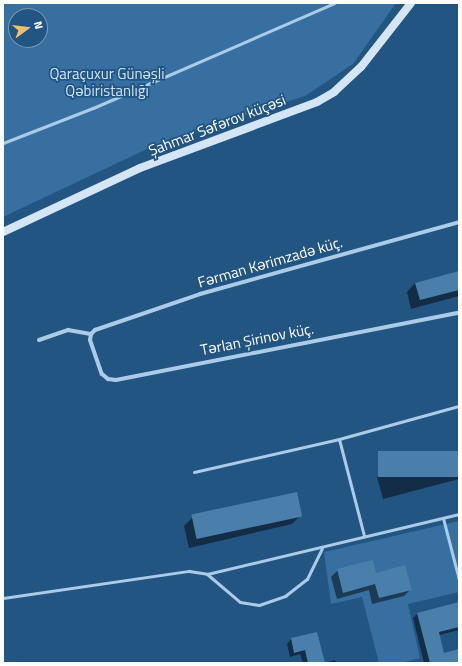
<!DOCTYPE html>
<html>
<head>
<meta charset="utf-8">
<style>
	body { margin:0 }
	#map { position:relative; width:462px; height:666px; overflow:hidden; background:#225582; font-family:"Titillium Web",sans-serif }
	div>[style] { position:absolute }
	.green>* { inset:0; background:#366fa0 }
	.shadow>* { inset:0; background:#0007 }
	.building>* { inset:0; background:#4b7fab; transform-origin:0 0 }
	.service>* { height:3px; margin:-1.5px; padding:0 1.5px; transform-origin:1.5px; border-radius:1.5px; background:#aacce8 }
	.minor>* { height:4px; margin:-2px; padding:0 2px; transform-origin:2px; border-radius:2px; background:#aacce8 }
	.secondary>* { height:8px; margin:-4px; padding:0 4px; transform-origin:4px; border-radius:4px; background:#d4e6f6 }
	span { translate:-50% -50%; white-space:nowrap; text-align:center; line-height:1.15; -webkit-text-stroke:3.5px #225582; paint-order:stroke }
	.park-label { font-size:15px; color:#cde4f6 }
	.street-label { font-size:15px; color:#fff }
	.frame { position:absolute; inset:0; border:4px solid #fff; pointer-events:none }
	.north { position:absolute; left:8px; top:8px; width:40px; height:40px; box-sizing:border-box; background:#225582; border:1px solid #7a99b4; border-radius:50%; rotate:75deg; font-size:11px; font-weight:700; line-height:16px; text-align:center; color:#fff }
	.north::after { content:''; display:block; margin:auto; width:14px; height:18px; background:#f4bf6c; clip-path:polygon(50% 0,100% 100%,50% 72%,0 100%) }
</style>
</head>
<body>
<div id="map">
	<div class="green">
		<div style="clip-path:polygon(evenodd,3px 3px,396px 3px,353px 64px,305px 96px,164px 141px,3px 217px,3px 3px,16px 16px,40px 16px,40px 40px,16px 40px,16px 16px)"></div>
		<div style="clip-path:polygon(459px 521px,459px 592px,408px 604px,420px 658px,401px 663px,379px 663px,362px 597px,331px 604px,324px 552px)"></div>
	</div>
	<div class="shadow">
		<div style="clip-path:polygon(459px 272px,459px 296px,411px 309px,407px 292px,415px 283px)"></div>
		<div style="clip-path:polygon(459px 452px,459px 479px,383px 499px,377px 477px,381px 473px)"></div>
		<div style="clip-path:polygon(301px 515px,292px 524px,189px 548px,184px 526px,193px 517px)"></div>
		<div style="clip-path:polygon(338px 570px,375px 574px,411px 589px,404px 596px,372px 604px,369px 590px,337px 599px,331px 577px)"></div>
		<div style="clip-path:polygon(459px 603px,459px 630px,439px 635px,444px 654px,459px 650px,459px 663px,424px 663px,413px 618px,417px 614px)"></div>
		<div style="clip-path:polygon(291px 639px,324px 663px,303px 663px,300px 654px,290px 657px,287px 644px)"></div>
		<div style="clip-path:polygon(335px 660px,336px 663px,324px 663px)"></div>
	</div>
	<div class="building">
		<div style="clip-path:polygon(459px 271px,459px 290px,420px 300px,415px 283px)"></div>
		<div style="left:459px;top:451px;width:26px;height:81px;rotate:90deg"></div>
		<div style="left:297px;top:492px;width:25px;height:108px;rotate:78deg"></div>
		<div style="clip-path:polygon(373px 560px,376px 573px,405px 565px,412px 590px,379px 598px,375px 584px,343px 593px,337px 569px)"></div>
		<div style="clip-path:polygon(459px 602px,459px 627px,439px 632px,444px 653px,459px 649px,459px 663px,430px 663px,417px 613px)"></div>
		<div style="clip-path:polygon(317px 632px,325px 663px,308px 663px,305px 650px,294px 653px,291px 638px)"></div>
	</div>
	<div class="service">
		<div style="left:3px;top:143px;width:97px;rotate:-21.3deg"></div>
		<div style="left:93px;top:108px;width:263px;rotate:-23.5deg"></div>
		<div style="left:339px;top:439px;width:100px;rotate:75.5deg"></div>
		<div style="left:194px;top:472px;width:149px;rotate:-12.8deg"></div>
		<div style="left:339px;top:439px;width:124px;rotate:-15.4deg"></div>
		<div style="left:443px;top:518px;width:64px;rotate:75.5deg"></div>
		<div style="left:207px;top:574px;width:43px;rotate:40.3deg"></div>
		<div style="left:240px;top:602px;width:19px;rotate:9deg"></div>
		<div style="left:259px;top:605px;width:28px;rotate:-19deg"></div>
		<div style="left:285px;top:596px;width:28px;rotate:-38deg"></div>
		<div style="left:307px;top:579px;width:34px;rotate:-64deg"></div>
		<div style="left:3px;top:598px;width:188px;rotate:-8.3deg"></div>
		<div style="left:189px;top:571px;width:18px;rotate:9deg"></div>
		<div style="left:207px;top:574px;width:259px;rotate:-13.4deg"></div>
	</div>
	<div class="minor">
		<div style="left:91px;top:334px;width:6px;rotate:99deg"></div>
		<div style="left:90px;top:340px;width:36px;rotate:71deg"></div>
		<div style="left:102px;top:374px;width:8px;rotate:40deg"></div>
		<div style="left:108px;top:379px;width:8px;rotate:7deg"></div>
		<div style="left:116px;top:380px;width:349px;rotate:-11.1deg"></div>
		<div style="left:91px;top:334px;width:6px;rotate:-45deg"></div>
		<div style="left:95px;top:330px;width:111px;rotate:-18.9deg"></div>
		<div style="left:200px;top:294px;width:269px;rotate:-15.5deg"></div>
		<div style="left:39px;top:340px;width:31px;rotate:-19deg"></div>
		<div style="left:68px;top:330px;width:23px;rotate:10deg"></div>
	</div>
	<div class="secondary">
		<div style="left:3px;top:232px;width:151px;rotate:-25deg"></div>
		<div style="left:140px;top:168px;width:189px;rotate:-20.4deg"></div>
		<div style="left:317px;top:102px;width:20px;rotate:-30deg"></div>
		<div style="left:334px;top:92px;width:37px;rotate:-43deg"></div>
		<div style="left:361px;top:67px;width:81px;rotate:-52deg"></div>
	</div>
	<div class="park-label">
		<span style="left:107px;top:82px">Qaraçuxur Günəşli<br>Qəbiristanlığı</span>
	</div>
	<div class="street-label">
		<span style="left:217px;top:125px;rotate:-21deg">Şahmar Səfərov küçəsi</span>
		<span style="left:270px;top:262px;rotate:-16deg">Fərman Kərimzadə küç.</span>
		<span style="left:257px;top:339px;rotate:-11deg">Tərlan Şirinov küç.</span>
	</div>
	<div class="frame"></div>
	<div class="north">N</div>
</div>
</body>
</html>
